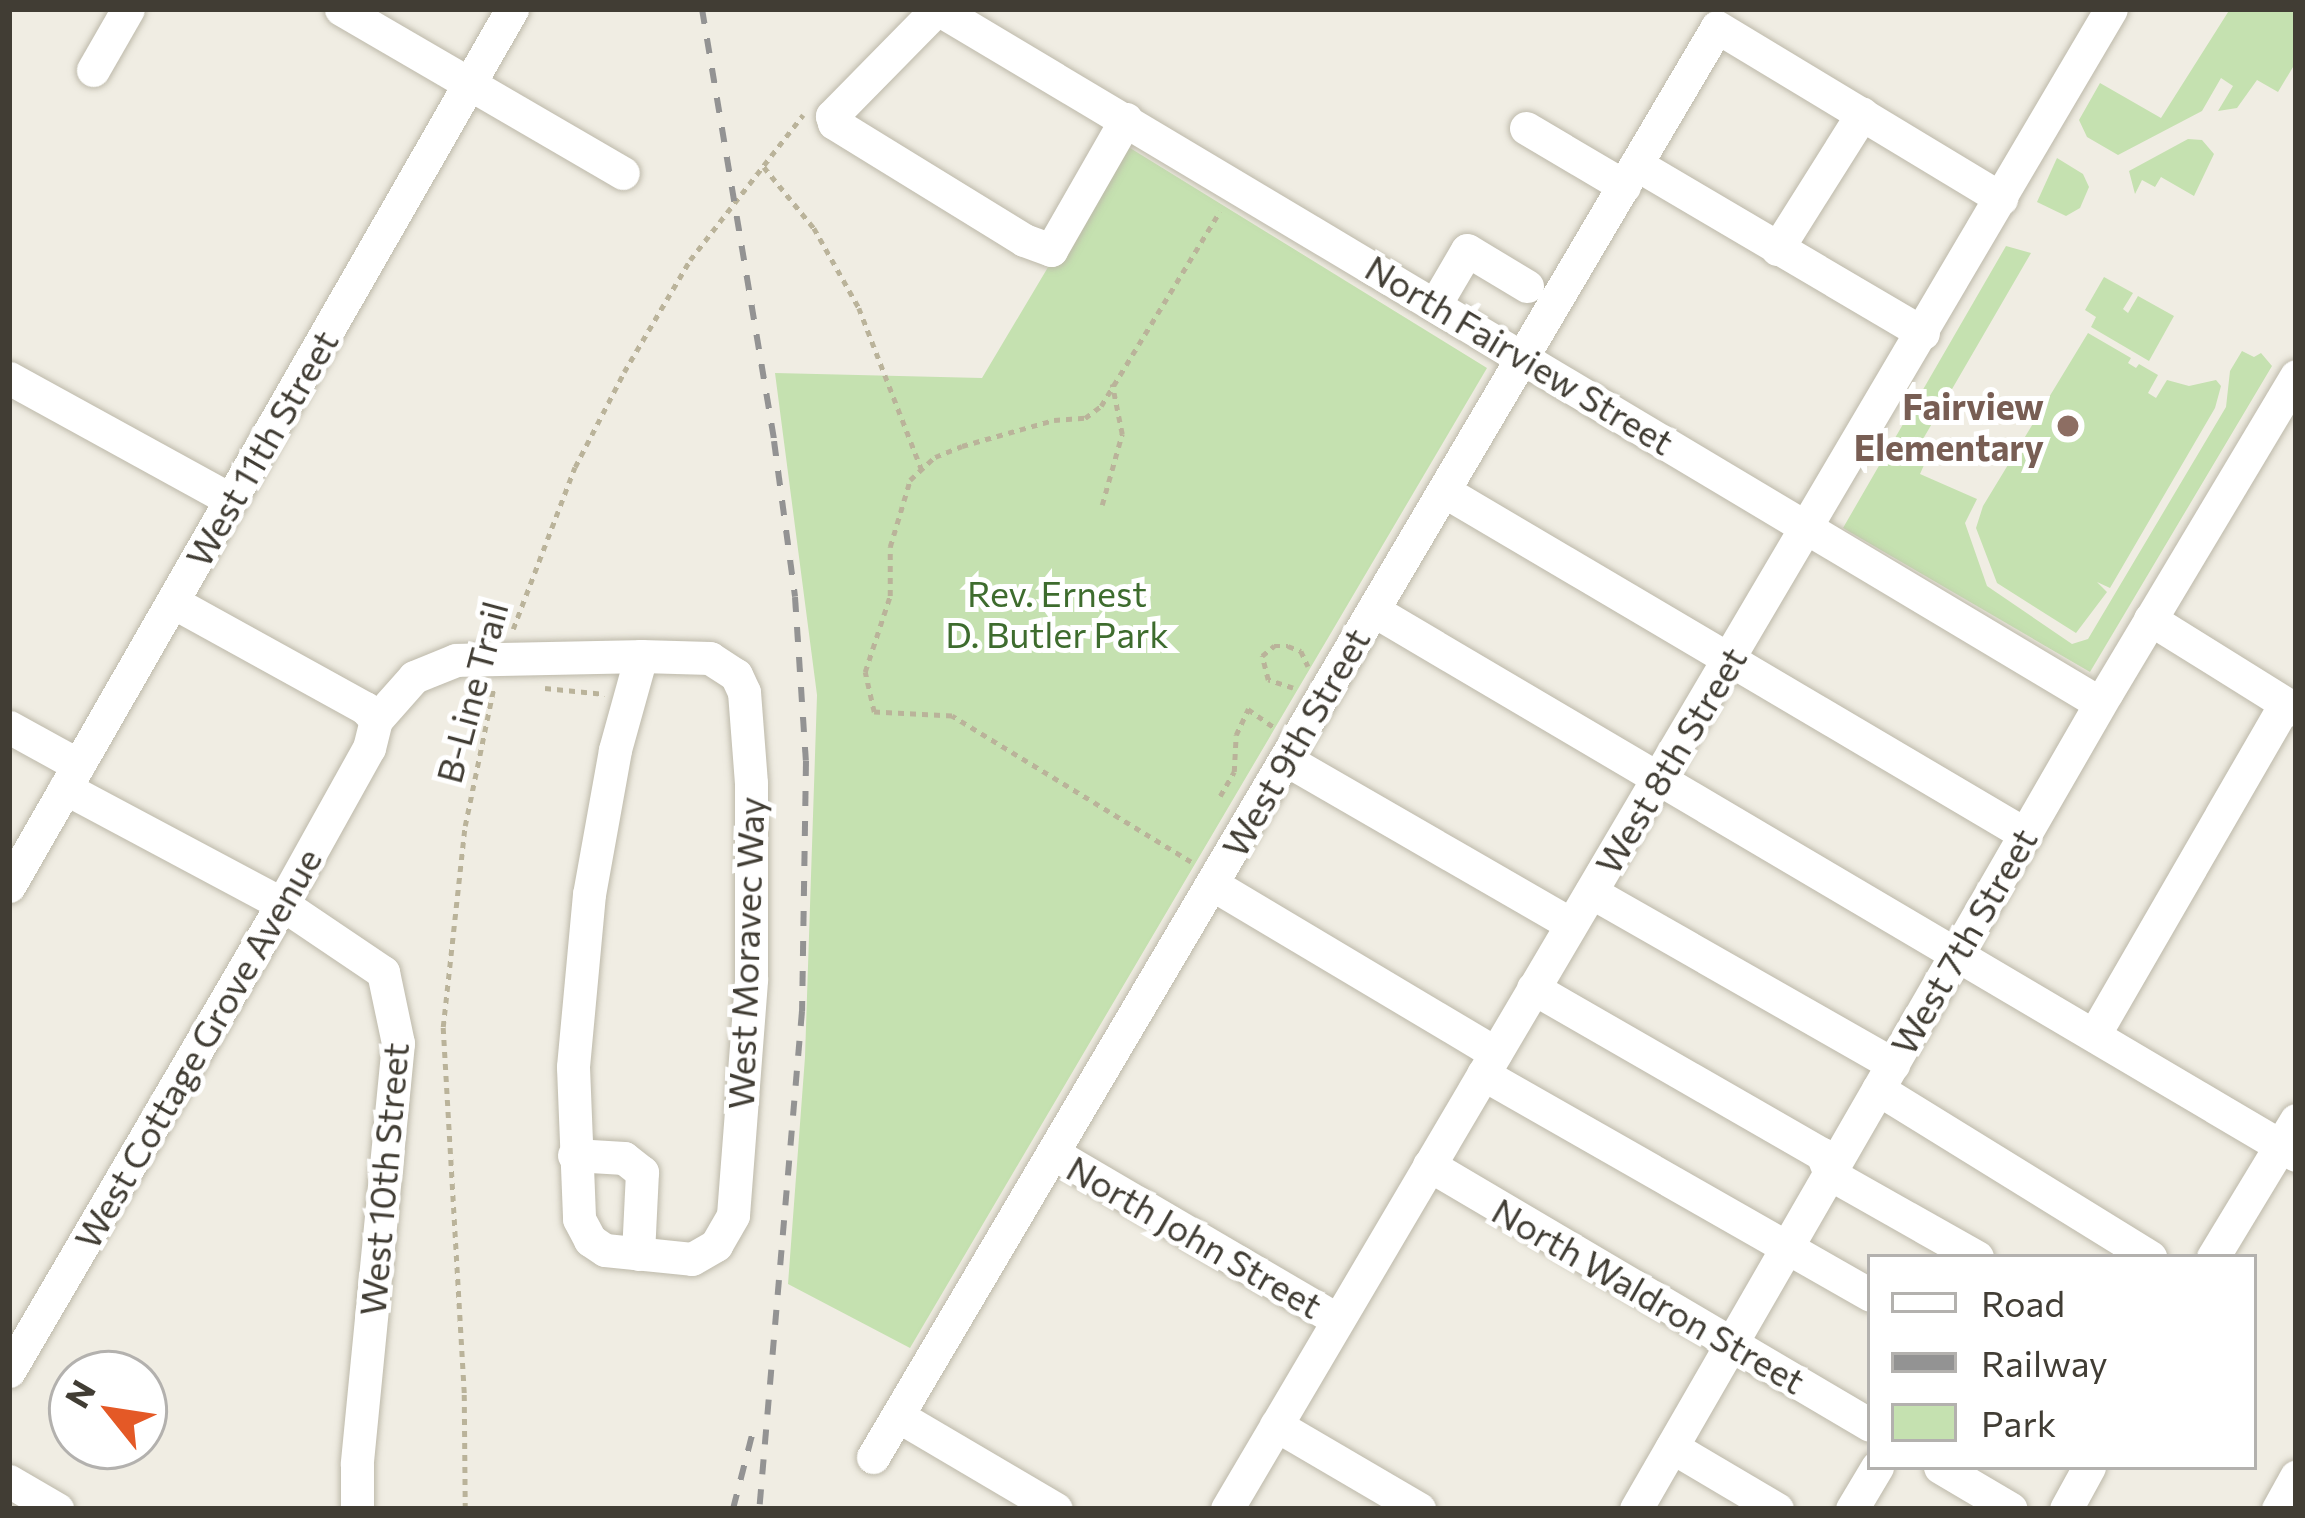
<!DOCTYPE html>
<html>
<head>
<meta charset="utf-8">
<style>
	body { margin:0 }
	#map { position:relative; width:2305px; height:1518px; overflow:hidden; background:#f0ede3; font-family:Commissioner,sans-serif }
	div>[style] { position:absolute }
	.green>* { inset:0; background:#c5e1b0 }
	.path>* { height:4.5px; margin-top:-2.25px; transform-origin:0; background:repeating-linear-gradient(90deg,#bab39a 0 6px,transparent 0 12px) }
	.roads { filter:drop-shadow(0 0 3px #bdb9aa) drop-shadow(0 0 3px #bdb9aa) }
	.minor>* { height:33px; margin:-16.5px; padding:0 16.5px; transform-origin:16.5px; border-radius:16.5px; background:#fff }
	.rail>* { height:6px; margin-top:-3px; transform-origin:0; background:repeating-linear-gradient(90deg,#939393 0 15px,transparent 0 30px) }
	.dots>* { width:33px; height:33px; translate:-50% -50%; box-sizing:border-box; border:6px solid #fff; border-radius:50% }
	span { translate:-50% -50%; white-space:nowrap; text-align:center; line-height:1.15; -webkit-text-stroke:10px #fff; paint-order:stroke }
	.street-label { font-size:36px; color:#413d34 }
	.education-label { font-size:36px; color:#785e54; font-weight:700 }
	.right { translate:-100% -50%; text-align:right }
	.park-label { font-size:36px; color:#3e6c2e }
	.frame { position:absolute; inset:0; border:12px solid #413d34; pointer-events:none }
	.legend { position:absolute; left:1867px; top:1254px; width:390px; height:216px; box-sizing:border-box; background:#fff; border:3px solid #b3b1ae; margin:0; padding:15px 21px; list-style:none; font-size:36px; color:#413d34 }
	.legend li { display:flex; align-items:center; gap:24px; height:60px }
	.legend b { width:60px; border:3px solid #b3b1ae }
	.north { position:absolute; left:48px; top:1350px; width:120px; height:120px; box-sizing:border-box; background:#fff; border:3px solid #b3b1ae; border-radius:50%; rotate:300deg; font-size:33px; font-weight:700; line-height:48px; text-align:center; color:#413d34 }
	.north::after { content:''; display:block; margin:auto; width:42px; height:54px; background:#e45926; clip-path:polygon(50% 0,100% 100%,50% 72%,0 100%) }
</style>
</head>
<body>
<div id="map">
	<div class="green">
		<div style="clip-path:polygon(2230px 9px,2296px 9px,2296px 62px,2278px 92px,2257px 80px,2237px 108px,2218px 111px,2233px 86px,2221px 78px,2202px 111px,2118px 155px,2087px 137px,2079px 120px,2100px 83px,2161px 118px)"></div>
		<div style="clip-path:polygon(2188px 139px,2202px 140px,2214px 154px,2194px 196px,2161px 177px,2155px 187px,2142px 180px,2135px 194px,2129px 171px)"></div>
		<div style="clip-path:polygon(1122px 143px,1487px 368px,910px 1348px,788px 1284px,805px 1057px,817px 695px,775px 373px,982px 378px)"></div>
		<div style="clip-path:polygon(2057px 158px,2083px 174px,2089px 187px,2080px 208px,2066px 216px,2037px 202px)"></div>
		<div style="clip-path:polygon(2006px 246px,2031px 253px,1912px 458px,1924px 465px,1920px 474px,1977px 499px,1965px 523px,1987px 586px,2072px 644px,2088px 639px,2226px 407px,2230px 371px,2242px 351px,2254px 357px,2261px 353px,2272px 366px,2090px 672px,1843px 528px)"></div>
		<div style="clip-path:polygon(2104px 277px,2133px 293px,2123px 309px,2128px 313px,2138px 296px,2174px 316px,2149px 361px,2091px 327px,2096px 317px,2085px 310px)"></div>
		<div style="clip-path:polygon(2088px 333px,2131px 358px,2128px 363px,2136px 368px,2139px 364px,2158px 375px,2148px 393px,2156px 398px,2167px 380px,2189px 386px,2216px 380px,2221px 386px,2215px 408px,2110px 588px,2097px 582px,2107px 592px,2076px 633px,1997px 583px,1976px 528px,1983px 506px)"></div>
	</div>
	<div class="path">
		<div style="left:764px;top:167px;width:79px;rotate:50.7deg"></div>
		<div style="left:814px;top:228px;width:92px;rotate:60.6deg"></div>
		<div style="left:859px;top:308px;width:172px;rotate:68.8deg"></div>
		<div style="left:1102px;top:505px;width:74px;rotate:-74.3deg"></div>
		<div style="left:1122px;top:434px;width:51px;rotate:-101.3deg"></div>
		<div style="left:513px;top:629px;width:173px;rotate:-69.1deg"></div>
		<div style="left:575px;top:467px;width:107px;rotate:-62.7deg"></div>
		<div style="left:624px;top:372px;width:130px;rotate:-59.5deg"></div>
		<div style="left:690px;top:260px;width:184px;rotate:-52.1deg"></div>
		<div style="left:545px;top:688px;width:60px;rotate:5.7deg"></div>
		<div style="left:1293px;top:688px;width:26px;rotate:-162deg"></div>
		<div style="left:1268px;top:680px;width:25px;rotate:-104deg"></div>
		<div style="left:1262px;top:656px;width:16px;rotate:-40deg"></div>
		<div style="left:1274px;top:646px;width:14px"></div>
		<div style="left:1288px;top:646px;width:14px;rotate:21deg"></div>
		<div style="left:1301px;top:651px;width:17px;rotate:65deg"></div>
		<div style="left:1220px;top:796px;width:28px;rotate:-60deg"></div>
		<div style="left:1234px;top:772px;width:37px;rotate:-87deg"></div>
		<div style="left:1236px;top:735px;width:29px;rotate:-65deg"></div>
		<div style="left:1248px;top:709px;width:33px;rotate:35deg"></div>
		<div style="left:1191px;top:862px;width:280px;rotate:-148.6deg"></div>
		<div style="left:952px;top:716px;width:78px;rotate:-177.1deg"></div>
		<div style="left:874px;top:712px;width:41px;rotate:-102.7deg"></div>
		<div style="left:865px;top:672px;width:80px;rotate:-71.8deg"></div>
		<div style="left:890px;top:596px;width:49px;rotate:-90deg"></div>
		<div style="left:890px;top:547px;width:70px;rotate:-73.4deg"></div>
		<div style="left:910px;top:480px;width:34px;rotate:-43deg"></div>
		<div style="left:935px;top:457px;width:29px;rotate:-22deg"></div>
		<div style="left:962px;top:446px;width:96px;rotate:-15.8deg"></div>
		<div style="left:1054px;top:420px;width:31px;rotate:-4deg"></div>
		<div style="left:1085px;top:418px;width:20px;rotate:-37deg"></div>
		<div style="left:1101px;top:406px;width:228px;rotate:-58.6deg"></div>
		<div style="left:465px;top:1509px;width:116px;rotate:-90.5deg"></div>
		<div style="left:464px;top:1393px;width:367px;rotate:-93.3deg"></div>
		<div style="left:443px;top:1027px;width:202px;rotate:-83.8deg"></div>
		<div style="left:465px;top:826px;width:143px;rotate:-78.3deg"></div>
	</div>
	<div class="roads">
		<div class="minor">
			<div style="left:341px;top:9px;width:326px;rotate:30.2deg"></div>
			<div style="left:937px;top:9px;width:150px;rotate:134.5deg"></div>
			<div style="left:832px;top:116px;width:7px;rotate:74deg"></div>
			<div style="left:834px;top:123px;width:223px;rotate:31.6deg"></div>
			<div style="left:1024px;top:240px;width:29px;rotate:20deg"></div>
			<div style="left:1051px;top:250px;width:151px;rotate:-60.2deg"></div>
			<div style="left:938px;top:9px;width:1353px;rotate:30.85deg"></div>
			<div style="left:93px;top:70px;width:70px;rotate:-60.2deg"></div>
			<div style="left:1526px;top:128px;width:114px;rotate:30.6deg"></div>
			<div style="left:1636px;top:164px;width:333px;rotate:30.5deg"></div>
			<div style="left:1777px;top:249px;width:160px;rotate:-57.8deg"></div>
			<div style="left:1436px;top:303px;width:61px;rotate:-59.7deg"></div>
			<div style="left:1467px;top:250px;width:70px;rotate:31deg"></div>
			<div style="left:9px;top:378px;width:253px;rotate:28.8deg"></div>
			<div style="left:1444px;top:491px;width:675px;rotate:30.56deg"></div>
			<div style="left:173px;top:602px;width:219px;rotate:28.9deg"></div>
			<div style="left:365px;top:708px;width:16px;rotate:47deg"></div>
			<div style="left:1373px;top:610px;width:1072px;rotate:30.56deg"></div>
			<div style="left:2150px;top:619px;width:172px;rotate:31.9deg"></div>
			<div style="left:9px;top:727px;width:79px;rotate:28.8deg"></div>
			<div style="left:1285px;top:759px;width:330px;rotate:30deg"></div>
			<div style="left:65px;top:788px;width:246px;rotate:28.1deg"></div>
			<div style="left:282px;top:904px;width:122px;rotate:34deg"></div>
			<div style="left:383px;top:972px;width:73px;rotate:78.1deg"></div>
			<div style="left:398px;top:1043px;width:423px;rotate:95.6deg"></div>
			<div style="left:357px;top:1464px;width:45px;rotate:90deg"></div>
			<div style="left:1212px;top:884px;width:330px;rotate:30.8deg"></div>
			<div style="left:9px;top:886px;width:1011px;rotate:-60.16deg"></div>
			<div style="left:1591px;top:892px;width:348px;rotate:29.7deg"></div>
			<div style="left:1533px;top:988px;width:333px;rotate:29.9deg"></div>
			<div style="left:1822px;top:1154px;width:22px;rotate:68deg"></div>
			<div style="left:1830px;top:1174px;width:169px;rotate:29.5deg"></div>
			<div style="left:2094px;top:1035px;width:382px;rotate:-60deg"></div>
			<div style="left:1483px;top:1074px;width:446px;rotate:29.7deg"></div>
			<div style="left:1878px;top:1089px;width:320px;rotate:31.7deg"></div>
			<div style="left:1053px;top:1153px;width:330px;rotate:30.4deg"></div>
			<div style="left:574px;top:1155px;width:50px;rotate:3.4deg"></div>
			<div style="left:624px;top:1158px;width:23px;rotate:38deg"></div>
			<div style="left:642px;top:1172px;width:82px;rotate:92.8deg"></div>
			<div style="left:1429px;top:1165px;width:512px;rotate:30.52deg"></div>
			<div style="left:2213px;top:1257px;width:160px;rotate:-58.8deg"></div>
			<div style="left:9px;top:1371px;width:541px;rotate:-59.69deg"></div>
			<div style="left:282px;top:904px;width:179px;rotate:-60.9deg"></div>
			<div style="left:369px;top:748px;width:29px;rotate:-76deg"></div>
			<div style="left:376px;top:720px;width:57px;rotate:-48.5deg"></div>
			<div style="left:414px;top:677px;width:45px;rotate:-22deg"></div>
			<div style="left:456px;top:660px;width:185px;rotate:-1.2deg"></div>
			<div style="left:641px;top:656px;width:98px;rotate:105.5deg"></div>
			<div style="left:615px;top:750px;width:146px;rotate:100.2deg"></div>
			<div style="left:589px;top:894px;width:174px;rotate:95.3deg"></div>
			<div style="left:573px;top:1067px;width:152px;rotate:87.7deg"></div>
			<div style="left:579px;top:1219px;width:24px;rotate:62deg"></div>
			<div style="left:590px;top:1240px;width:18px;rotate:34deg"></div>
			<div style="left:605px;top:1250px;width:87px;rotate:5.9deg"></div>
			<div style="left:692px;top:1259px;width:28px;rotate:-30deg"></div>
			<div style="left:716px;top:1245px;width:34px;rotate:-60deg"></div>
			<div style="left:733px;top:1215px;width:237px;rotate:-85.6deg"></div>
			<div style="left:751px;top:979px;width:196px;rotate:-90deg"></div>
			<div style="left:751px;top:783px;width:91px;rotate:-94.4deg"></div>
			<div style="left:744px;top:692px;width:19px;rotate:-115deg"></div>
			<div style="left:736px;top:675px;width:31px;rotate:-147deg"></div>
			<div style="left:710px;top:658px;width:69px;rotate:-178.3deg"></div>
			<div style="left:898px;top:1416px;width:183px;rotate:30.5deg"></div>
			<div style="left:1276px;top:1425px;width:166px;rotate:30.4deg"></div>
			<div style="left:1672px;top:1447px;width:122px;rotate:30.6deg"></div>
			<div style="left:873px;top:1457px;width:1660px;rotate:-59.45deg"></div>
			<div style="left:1717px;top:27px;width:332px;rotate:31.1deg"></div>
			<div style="left:1940px;top:1467px;width:82px;rotate:30.6deg"></div>
			<div style="left:9px;top:1481px;width:56px;rotate:30.3deg"></div>
			<div style="left:1227px;top:1509px;width:1741px;rotate:-59.49deg"></div>
			<div style="left:1636px;top:1509px;width:943px;rotate:-60.04deg"></div>
			<div style="left:2107px;top:692px;width:368px;rotate:-59.1deg"></div>
			<div style="left:1852px;top:1509px;width:49px;rotate:-59.2deg"></div>
			<div style="left:2066px;top:1509px;width:48px;rotate:-61.3deg"></div>
			<div style="left:2278px;top:1509px;width:37px;rotate:-61deg"></div>
		</div>
	</div>
	<div class="rail">
		<div style="left:702px;top:9px;width:438px;rotate:80.5deg"></div>
		<div style="left:774px;top:441px;width:157px;rotate:82.3deg"></div>
		<div style="left:795px;top:597px;width:164px;rotate:86.2deg"></div>
		<div style="left:806px;top:761px;width:250px;rotate:90.9deg"></div>
		<div style="left:802px;top:1011px;width:500px;rotate:94.9deg"></div>
		<div style="left:733px;top:1509px;width:76px;rotate:-75.6deg"></div>
	</div>
	<div class="dots">
		<div style="left:2068px;top:426px;background:#8d6e63"></div>
	</div>
	<div class="street-label">
		<span style="left:1520px;top:354px;rotate:31deg">North Fairview Street</span>
		<span style="left:261px;top:448px;rotate:-60deg">West 11th Street</span>
		<span style="left:471px;top:692px;rotate:-75deg">B-Line Trail</span>
		<span style="left:1295px;top:742px;rotate:-60deg">West 9th Street</span>
		<span style="left:1670px;top:760px;rotate:-59deg">West 8th Street</span>
		<span style="left:1963px;top:941px;rotate:-60deg">West 7th Street</span>
		<span style="left:745px;top:953px;rotate:-88deg">West Moravec Way</span>
		<span style="left:197px;top:1048px;rotate:-60deg">West Cottage Grove Avenue</span>
		<span style="left:383px;top:1179px;rotate:-85deg">West 10th Street</span>
		<span style="left:1195px;top:1236px;rotate:30deg">North John Street</span>
		<span style="left:1649px;top:1295px;rotate:30deg">North Waldron Street</span>
	</div>
	<div class="education-label">
		<span class="right" style="left:2044px;top:426px">Fairview<br>Elementary</span>
	</div>
	<div class="park-label">
		<span style="left:1057px;top:613px">Rev. Ernest<br>D. Butler Park</span>
	</div>
	<div class="frame"></div>
	<ul class="legend">
	<li><b style="height:15px;background:#fff"></b>Road</li>
	<li><b style="height:15px;background:#939393"></b>Railway</li>
	<li><b style="height:33px;background:#c5e1b0"></b>Park</li>
	</ul>
	<div class="north">N</div>
</div>
</body>
</html>
